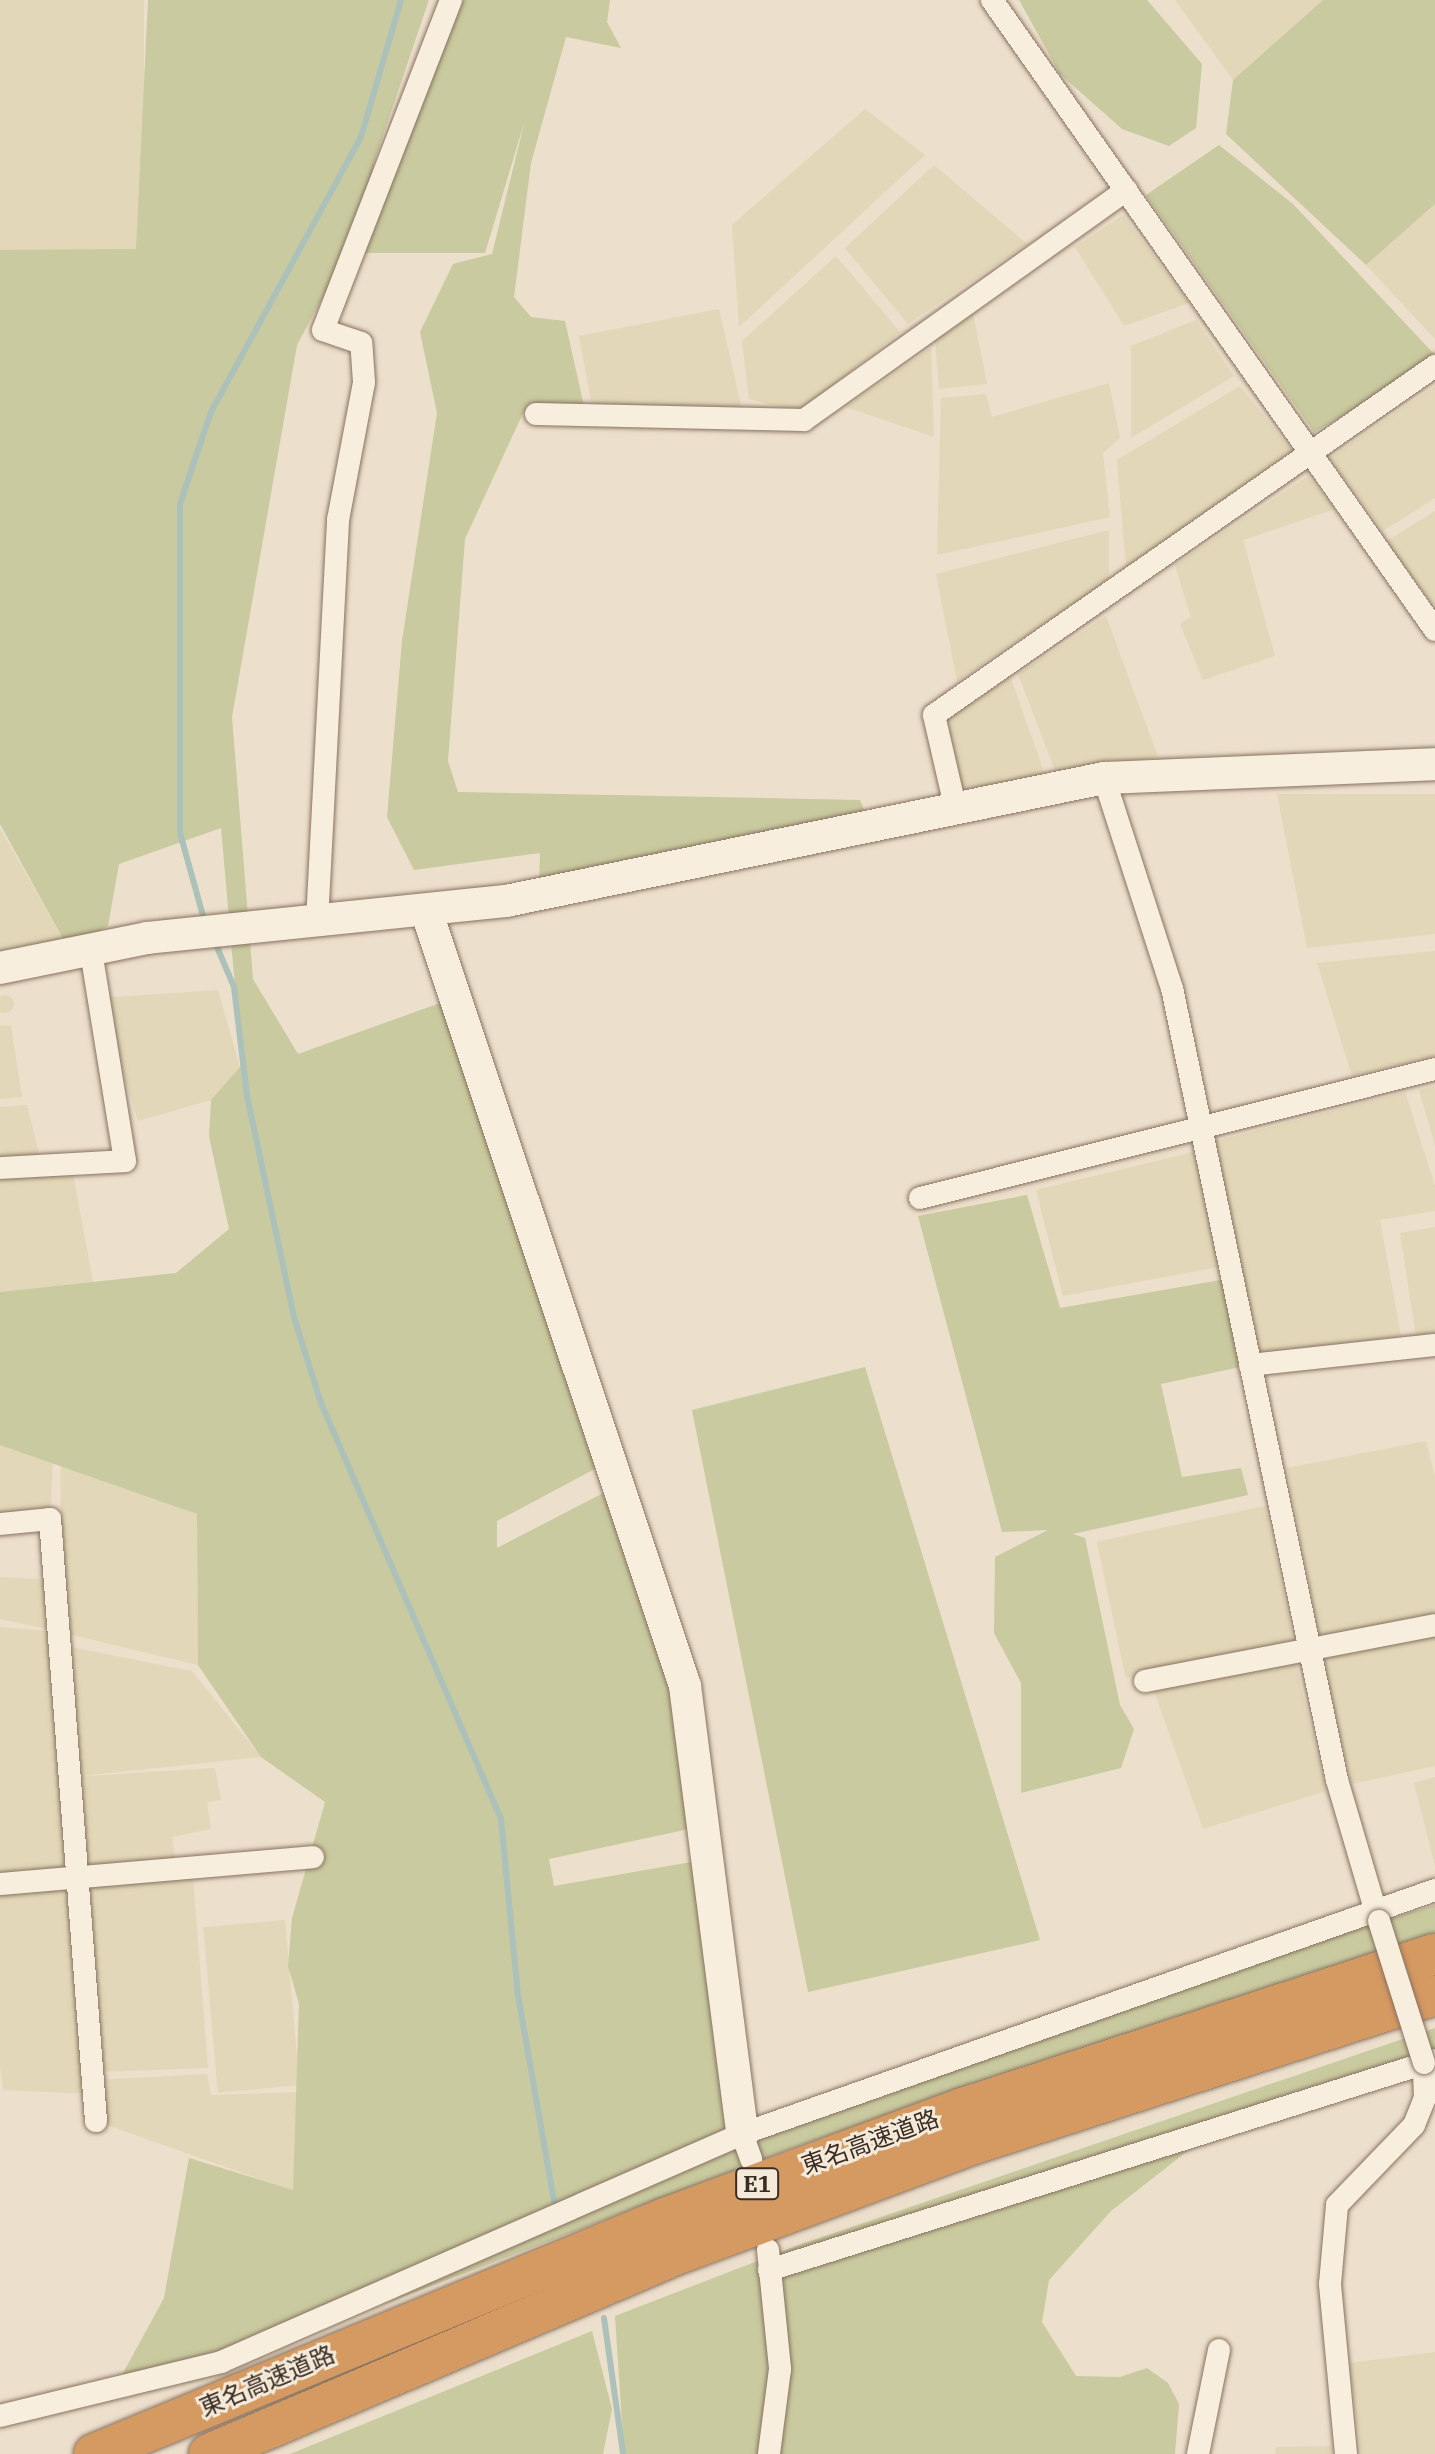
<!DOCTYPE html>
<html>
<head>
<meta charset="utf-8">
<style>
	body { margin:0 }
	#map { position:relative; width:1435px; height:2454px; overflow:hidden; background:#ecdfcb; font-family:"IBM Plex Serif","Noto Sans JP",serif }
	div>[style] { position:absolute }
	.farmland>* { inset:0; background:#e2d7b8; transform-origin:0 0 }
	.round { border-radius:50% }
	.green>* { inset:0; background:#c9ca9f }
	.stream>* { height:6px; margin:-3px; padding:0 3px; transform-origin:3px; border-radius:3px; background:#abc1b9 }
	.roads { filter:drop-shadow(0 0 2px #887260) drop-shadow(0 0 2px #887260) }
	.street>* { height:22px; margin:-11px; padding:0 11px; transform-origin:11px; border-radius:11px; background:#f7eede }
	.secondary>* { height:32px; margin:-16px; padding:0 16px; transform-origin:16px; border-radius:16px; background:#f7eede }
	.highway>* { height:40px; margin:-20px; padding:0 20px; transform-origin:20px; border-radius:20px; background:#d59962 }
	.bridges { filter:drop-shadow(0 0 2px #887260) drop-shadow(0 0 2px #887260) }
	.street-bridge>* { height:22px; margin:-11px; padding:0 11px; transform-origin:11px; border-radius:11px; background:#f7eede }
	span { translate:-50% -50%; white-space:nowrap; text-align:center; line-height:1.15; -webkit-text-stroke:6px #f4eada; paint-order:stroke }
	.shield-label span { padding:2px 6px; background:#f4eada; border:2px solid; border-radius:6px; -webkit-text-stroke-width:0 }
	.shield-label { font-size:22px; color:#3a2c22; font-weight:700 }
	.street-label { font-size:24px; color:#3a2c22 }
</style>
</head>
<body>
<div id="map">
	<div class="farmland">
		<div style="left:0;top:0;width:144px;height:250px"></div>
		<div style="clip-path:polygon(1175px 0,1323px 0,1233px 80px)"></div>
		<div style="clip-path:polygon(865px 109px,925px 155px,739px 327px,732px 225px)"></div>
		<div style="clip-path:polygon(934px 165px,1027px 244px,908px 324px,845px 248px)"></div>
		<div style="clip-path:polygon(1435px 204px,1435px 339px,1366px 265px)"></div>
		<div style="clip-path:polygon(1123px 215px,1189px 303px,1124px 326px,1075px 247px)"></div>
		<div style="clip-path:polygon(836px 256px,900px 332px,799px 412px,749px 399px,742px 341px)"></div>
		<div style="clip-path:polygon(719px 309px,742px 409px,592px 406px,579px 336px)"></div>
		<div style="clip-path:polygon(973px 313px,987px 384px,939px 389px,935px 338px)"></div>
		<div style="clip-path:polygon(1196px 320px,1234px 376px,1131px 438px,1131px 346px)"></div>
		<div style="clip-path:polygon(931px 348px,934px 437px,846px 407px)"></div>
		<div style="clip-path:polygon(1109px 383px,1120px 438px,1103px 453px,1110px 517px,937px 555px,941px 398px,986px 394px,992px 417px)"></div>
		<div style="clip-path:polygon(1240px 386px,1293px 452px,1126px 568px,1117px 460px)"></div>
		<div style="clip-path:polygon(1435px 386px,1435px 498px,1383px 531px,1330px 458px)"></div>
		<div style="clip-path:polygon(1308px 476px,1335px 509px,1243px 540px,1275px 656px,1203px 680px,1180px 624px,1191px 617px,1175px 565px)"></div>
		<div style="clip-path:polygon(1435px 511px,1435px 607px,1387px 541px)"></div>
		<div style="clip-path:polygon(1109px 530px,1109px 580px,957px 681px,936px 574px)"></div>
		<div style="clip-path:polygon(1106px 616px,1158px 757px,1056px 773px,1018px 674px)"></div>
		<div style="clip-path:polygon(1010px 675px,1046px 778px,961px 795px,944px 718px)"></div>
		<div style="clip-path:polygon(1277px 794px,1435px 794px,1435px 934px,1307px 948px)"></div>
		<div style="clip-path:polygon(0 828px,68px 948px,0 965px)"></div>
		<div style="clip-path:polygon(1435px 951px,1435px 1056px,1352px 1076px,1317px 963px)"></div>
		<div style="clip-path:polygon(218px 990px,244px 1081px,211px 1100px,138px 1121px,100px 998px)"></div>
		<div class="round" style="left:-4px;top:995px;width:18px;height:18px"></div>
		<div style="clip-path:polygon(0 1025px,11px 1026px,22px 1097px,0 1099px)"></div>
		<div style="clip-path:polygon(1435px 1086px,1435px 1145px,1419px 1090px)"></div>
		<div style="clip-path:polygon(1405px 1092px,1435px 1186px,1435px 1211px,1380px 1220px,1401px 1336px,1248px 1355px,1229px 1265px,1063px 1296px,1036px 1190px,1194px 1152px,1225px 1253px,1204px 1144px)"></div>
		<div style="clip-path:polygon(27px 1105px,42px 1166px,0 1166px,0 1107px)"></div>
		<div style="clip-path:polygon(73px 1174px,93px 1282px,0 1292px,0 1176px)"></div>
		<div style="clip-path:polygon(1435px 1227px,1435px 1334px,1416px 1336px,1400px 1233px)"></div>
		<div style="clip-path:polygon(1426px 1441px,1435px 1476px,1435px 1617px,1320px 1638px,1287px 1468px)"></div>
		<div style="clip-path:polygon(0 1445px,53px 1460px,50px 1519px,0 1524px)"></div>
		<div style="clip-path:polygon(61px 1464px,197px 1514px,198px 1665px,60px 1632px,60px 1645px,192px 1671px,261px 1757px,71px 1777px,215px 1768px,221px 1800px,207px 1802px,211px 1829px,172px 1837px,176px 1868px,192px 1867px,208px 2068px,99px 2072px,94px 2094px,3px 2090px,0 2065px,0 1627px,59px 1632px)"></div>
		<div style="left:1265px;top:1506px;width:139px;height:172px;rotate:78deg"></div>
		<div style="clip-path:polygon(0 1577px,55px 1580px,53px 1630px,0 1619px)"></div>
		<div style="clip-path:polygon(1435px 1632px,1435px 1766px,1352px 1784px,1321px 1654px)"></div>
		<div style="clip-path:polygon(1295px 1660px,1326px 1791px,1203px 1829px,1154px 1691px)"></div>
		<div style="clip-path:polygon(1435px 1777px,1435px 1866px,1414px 1783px)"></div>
		<div style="left:285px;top:1920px;width:166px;height:82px;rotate:85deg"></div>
		<div style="clip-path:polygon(207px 2074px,211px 2095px,299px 2092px,293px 2191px,96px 2121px,99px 2080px)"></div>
		<div style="clip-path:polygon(1435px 2352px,1435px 2454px,1361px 2454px,1350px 2363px)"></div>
		<div style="clip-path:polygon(1331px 2446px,1332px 2454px,1275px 2454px,1276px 2447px)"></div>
	</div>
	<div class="green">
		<div style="clip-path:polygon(148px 0,429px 0,374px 162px,370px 206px,451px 0,610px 0,607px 22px,621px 48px,566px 37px,531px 163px,514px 297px,531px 317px,565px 321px,586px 415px,524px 411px,465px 539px,448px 761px,458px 792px,860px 800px,865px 812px,539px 887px,540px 853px,414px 870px,387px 817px,402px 641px,437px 413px,420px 332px,453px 264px,492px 254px,525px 120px,485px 253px,353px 253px,365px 219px,297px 345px,232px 717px,253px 979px,298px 1054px,454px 998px,606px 1463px,497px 1521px,497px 1548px,615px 1487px,685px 1686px,703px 1826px,549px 1859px,554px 1886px,708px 1859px,742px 2134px,1114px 2001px,1435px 1905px,1435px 1933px,800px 2145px,382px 2305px,691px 2158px,215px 2363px,122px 2375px,164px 2298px,189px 2158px,293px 2190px,299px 2004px,288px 1966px,292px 1918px,325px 1802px,261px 1757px,198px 1665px,197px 1514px,0 1445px,0 1292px,176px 1273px,229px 1229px,209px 1136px,211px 1100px,242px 1065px,221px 828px,119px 864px,108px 926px,68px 948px,0 824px,0 250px,136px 249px)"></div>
		<div style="clip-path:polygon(1019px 0,1147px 0,1202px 64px,1196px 128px,1169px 146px,1122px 129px,1060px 74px)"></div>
		<div style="clip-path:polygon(1323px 0,1435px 0,1435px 204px,1366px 265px,1226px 134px,1233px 80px)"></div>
		<div style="clip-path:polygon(1219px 145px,1293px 204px,1435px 355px,1435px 365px,1314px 432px,1146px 195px)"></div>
		<div style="clip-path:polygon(1027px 1195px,1060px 1308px,1232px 1278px,1240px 1367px,1161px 1384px,1182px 1477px,1241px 1468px,1248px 1495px,1073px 1534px,1085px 1538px,1120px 1705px,1134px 1729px,1121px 1768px,1021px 1793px,1021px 1683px,994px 1633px,995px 1557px,1048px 1530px,1002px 1532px,918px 1216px)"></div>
		<div style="clip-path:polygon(865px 1367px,1040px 1940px,808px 1992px,692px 1410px)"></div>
		<div style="clip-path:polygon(1435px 2028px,1435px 2052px,1190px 2149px,1111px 2211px,1049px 2280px,1042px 2322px,1076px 2376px,1120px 2377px,1147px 2368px,1168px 2383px,1179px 2404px,1175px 2454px,624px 2454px,615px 2316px,796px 2246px)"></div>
		<div style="clip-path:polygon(592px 2331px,612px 2409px,603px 2454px,290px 2454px)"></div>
	</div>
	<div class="stream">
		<div style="left:205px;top:923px;width:93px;rotate:-105.5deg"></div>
		<div style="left:180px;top:833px;width:329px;rotate:-90deg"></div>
		<div style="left:180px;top:504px;width:97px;rotate:-71.4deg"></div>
		<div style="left:211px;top:412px;width:313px;rotate:-61.4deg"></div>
		<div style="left:361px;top:137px;width:143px;rotate:-73.7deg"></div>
		<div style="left:214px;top:940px;width:51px;rotate:66.9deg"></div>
		<div style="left:234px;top:987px;width:110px;rotate:83.2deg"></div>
		<div style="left:247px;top:1096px;width:226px;rotate:78deg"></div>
		<div style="left:294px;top:1317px;width:90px;rotate:72.6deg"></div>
		<div style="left:321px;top:1403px;width:453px;rotate:66.6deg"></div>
		<div style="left:501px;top:1819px;width:177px;rotate:84.5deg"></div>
		<div style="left:518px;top:1995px;width:209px;rotate:80.1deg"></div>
		<div style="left:604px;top:2318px;width:137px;rotate:82deg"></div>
	</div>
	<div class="roads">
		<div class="street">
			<div style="left:992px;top:0;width:770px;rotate:54.89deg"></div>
			<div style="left:536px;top:414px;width:268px;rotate:1.3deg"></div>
			<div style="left:804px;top:420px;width:396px;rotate:-35.5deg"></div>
			<div style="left:1104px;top:778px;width:221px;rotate:72.1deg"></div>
			<div style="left:1172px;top:988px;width:809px;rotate:78.23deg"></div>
			<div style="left:1337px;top:1780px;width:145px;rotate:73.6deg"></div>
			<div style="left:955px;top:806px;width:93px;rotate:-103deg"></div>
			<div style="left:934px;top:715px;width:611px;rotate:-34.86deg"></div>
			<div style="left:317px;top:922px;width:403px;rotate:-87deg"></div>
			<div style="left:338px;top:520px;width:140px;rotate:-79.3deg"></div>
			<div style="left:364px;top:382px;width:39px;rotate:-94deg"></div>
			<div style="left:361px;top:343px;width:40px;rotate:-161.1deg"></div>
			<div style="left:323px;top:330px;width:354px;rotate:-68.8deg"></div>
			<div style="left:0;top:1168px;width:125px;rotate:-3.2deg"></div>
			<div style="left:125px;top:1161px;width:212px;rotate:-99.2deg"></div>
			<div style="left:920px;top:1198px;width:531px;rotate:-14.06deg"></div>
			<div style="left:1250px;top:1365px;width:186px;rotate:-6.2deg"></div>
			<div style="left:0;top:1524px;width:50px;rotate:-5.7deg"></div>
			<div style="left:50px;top:1519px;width:604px;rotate:85.63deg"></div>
			<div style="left:1145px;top:1681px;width:295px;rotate:-10.9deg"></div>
			<div style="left:0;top:1884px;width:314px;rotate:-4.9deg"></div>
			<div style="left:742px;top:2134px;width:27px;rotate:70deg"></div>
			<div style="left:768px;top:2250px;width:120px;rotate:84.2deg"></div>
			<div style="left:780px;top:2369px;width:86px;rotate:97.4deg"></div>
			<div style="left:769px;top:2270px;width:698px;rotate:-17.5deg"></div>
			<div style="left:0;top:2416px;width:228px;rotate:-13.7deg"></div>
			<div style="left:221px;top:2362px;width:569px;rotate:-23.64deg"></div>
			<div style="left:742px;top:2134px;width:735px;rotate:-19.4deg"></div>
			<div style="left:1198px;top:2454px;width:106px;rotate:-78.6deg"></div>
			<div style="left:1346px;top:2454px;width:171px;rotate:-95.4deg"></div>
			<div style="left:1330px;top:2284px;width:79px;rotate:-84.9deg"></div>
			<div style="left:1337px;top:2205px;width:111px;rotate:-46.1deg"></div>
			<div style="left:1414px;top:2125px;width:29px;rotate:-68deg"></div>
			<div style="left:1425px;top:2098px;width:35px;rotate:-92deg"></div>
		</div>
		<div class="secondary">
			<div style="left:427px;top:913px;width:815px;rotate:71.54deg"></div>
			<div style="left:685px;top:1686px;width:452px;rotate:82.7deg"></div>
			<div style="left:0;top:968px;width:150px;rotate:-11.5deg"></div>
			<div style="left:147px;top:938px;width:361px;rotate:-5.9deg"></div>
			<div style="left:506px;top:901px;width:611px;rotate:-11.62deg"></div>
			<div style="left:1104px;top:778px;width:331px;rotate:-2.4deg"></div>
		</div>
		<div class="highway">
			<div style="left:94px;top:2454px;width:618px;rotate:-22.46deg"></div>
			<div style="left:665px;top:2218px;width:318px;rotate:-20.3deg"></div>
			<div style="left:963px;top:2108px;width:496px;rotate:-18.1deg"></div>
			<div style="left:209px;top:2454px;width:510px;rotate:-23.1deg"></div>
			<div style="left:678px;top:2254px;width:319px;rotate:-20.4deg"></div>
			<div style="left:977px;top:2143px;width:481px;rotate:-17.9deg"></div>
		</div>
	</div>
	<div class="bridges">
		<div class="street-bridge">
			<div style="left:1379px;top:1921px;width:149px;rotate:72.4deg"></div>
		</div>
	</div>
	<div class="shield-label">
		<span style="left:757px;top:2184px">E1</span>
	</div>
	<div class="street-label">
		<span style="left:870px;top:2142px;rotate:-20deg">東名高速道路</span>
		<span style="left:267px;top:2381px;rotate:-23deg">東名高速道路</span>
	</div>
</div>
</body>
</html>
